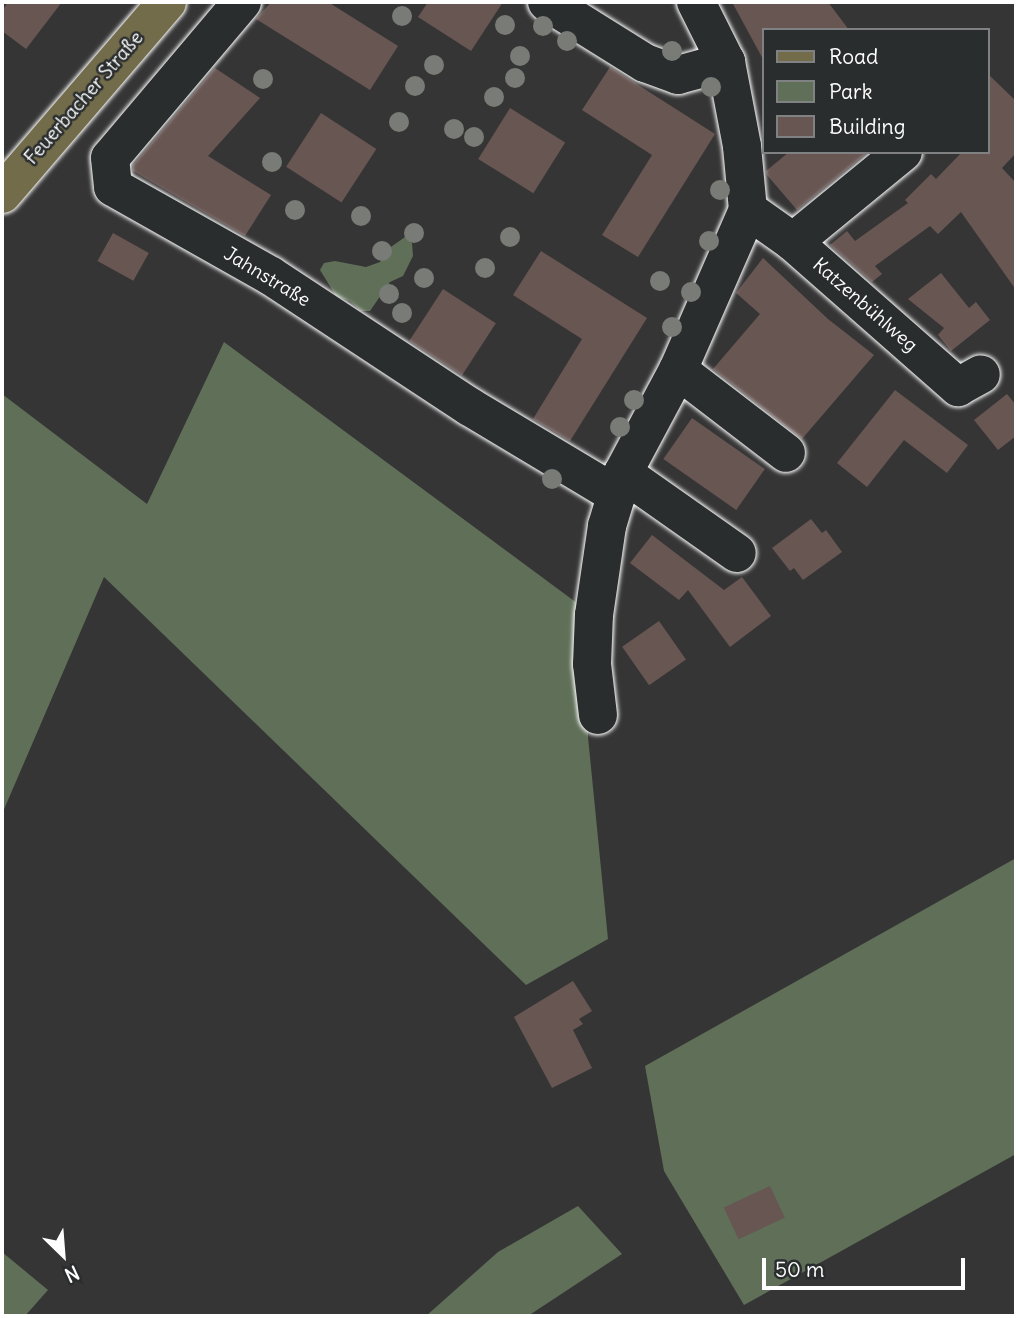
<!DOCTYPE html>
<html>
<head>
<meta charset="utf-8">
<style>
	body { margin:0 }
	#map { position:relative; width:1018px; height:1318px; overflow:hidden; background:#363535; font-family:Delius,sans-serif }
	div>[style] { position:absolute }
	.green>* { inset:0; background:#5f6f58 }
	.building>* { inset:0; background:#685653; transform-origin:0 0 }
	.roads { filter:drop-shadow(0 0 2px #fff) drop-shadow(0 0 2px #fff) }
	.minor>* { height:38px; margin:-19px; padding:0 19px; transform-origin:19px; border-radius:19px; background:#2a2d2e }
	.major>* { height:38px; margin:-19px; padding:0 19px; transform-origin:19px; border-radius:19px; background:#726c4b }
	.trees>* { width:20px; height:20px; margin:-10px; border-radius:50%; background:#797c76 }
	span { translate:-50% -50%; white-space:nowrap; text-align:center; line-height:1.15; -webkit-text-stroke:5px #2a2d2e; paint-order:stroke }
	.street-label { font-size:19px; color:#fff }
	.frame { position:absolute; inset:0; border:4px solid #fff; pointer-events:none }
	.legend { position:absolute; left:762px; top:28px; width:228px; height:126px; box-sizing:border-box; background:#2a2d2e; border:2px solid #7f8182; margin:0; padding:9px 12px; list-style:none; font-size:21px; color:#fff }
	.legend li { display:flex; align-items:center; gap:14px; height:35px }
	.legend b { width:35px; border:2px solid #7f8182 }
	.north { position:absolute; left:28px; top:1220px; width:70px; height:70px; -webkit-text-stroke:5px #2a2d2e; paint-order:stroke; rotate:155deg; font-size:19px; font-weight:700; line-height:28px; text-align:center; color:#fff }
	.north::after { content:''; display:block; margin:auto; width:24px; height:32px; background:#fff; clip-path:polygon(50% 0,100% 100%,50% 72%,0 100%) }
	.scale { position:absolute; left:762px; top:1258px; width:203px; height:32px; box-sizing:border-box; border:4px solid #fff; border-top:0; padding-left:9px; font-size:21px; line-height:24px; white-space:nowrap; color:#fff; -webkit-text-stroke:5px #2a2d2e; paint-order:stroke }
</style>
</head>
<body>
<div id="map">
	<div class="green">
		<div style="clip-path:polygon(405px 237px,412px 243px,413px 256px,403px 276px,390px 282px,370px 311px,361px 311px,350px 301px,336px 296px,320px 270px,324px 263px,335px 261px,366px 267px,380px 262px,388px 249px)"></div>
		<div style="clip-path:polygon(224px 342px,585px 609px,588px 737px,608px 939px,526px 985px,104px 577px,2px 814px,2px 394px,147px 504px)"></div>
		<div style="clip-path:polygon(1016px 858px,1016px 1154px,744px 1305px,664px 1171px,645px 1066px)"></div>
		<div style="clip-path:polygon(578px 1206px,622px 1254px,528px 1316px,426px 1316px,498px 1252px)"></div>
		<div style="clip-path:polygon(2px 1252px,48px 1290px,25px 1316px,2px 1316px)"></div>
	</div>
	<div class="building">
		<div style="clip-path:polygon(8px 2px,62px 2px,26px 49px,2px 31px,2px 11px)"></div>
		<div style="clip-path:polygon(271px 2px,328px 2px,398px 46px,370px 90px,256px 19px)"></div>
		<div style="clip-path:polygon(428px 2px,503px 2px,471px 51px,418px 17px)"></div>
		<div style="clip-path:polygon(732px 2px,828px 2px,849px 30px,764px 30px,764px 61px)"></div>
		<div style="clip-path:polygon(610px 67px,715px 134px,638px 257px,602px 235px,652px 155px,582px 110px)"></div>
		<div style="clip-path:polygon(215px 68px,260px 98px,208px 156px,271px 195px,245px 236px,133px 171px,133px 165px)"></div>
		<div style="clip-path:polygon(988px 74px,1016px 101px,1016px 153px,1002px 168px,1016px 183px,1016px 290px,961px 212px,938px 234px,930px 226px,875px 266px,882px 274px,872px 282px,830px 245px,847px 231px,855px 241px,908px 203px,905px 200px,931px 174px,936px 179px,962px 152px,988px 152px)"></div>
		<div style="left:510px;top:108px;width:65px;height:60px;rotate:32deg"></div>
		<div style="left:321px;top:113px;width:66px;height:64px;rotate:33deg"></div>
		<div style="clip-path:polygon(789px 152px,868px 152px,797px 210px,767px 175px,766px 171px)"></div>
		<div style="left:113px;top:233px;width:41px;height:32px;rotate:29deg"></div>
		<div style="clip-path:polygon(541px 251px,647px 318px,570px 441px,533px 419px,582px 339px,513px 295px)"></div>
		<div style="clip-path:polygon(763px 258px,828px 319px,874px 355px,802px 439px,713px 369px,760px 314px,736px 293px)"></div>
		<div style="clip-path:polygon(941px 273px,969px 308px,976px 302px,990px 320px,951px 351px,938px 335px,944px 328px,908px 299px)"></div>
		<div style="left:443px;top:289px;width:63px;height:62px;rotate:33deg"></div>
		<div style="clip-path:polygon(895px 390px,968px 445px,947px 473px,904px 440px,867px 487px,837px 463px)"></div>
		<div style="clip-path:polygon(1007px 394px,1016px 405px,1016px 436px,998px 450px,974px 420px)"></div>
		<div style="left:692px;top:418px;width:89px;height:50px;rotate:35deg"></div>
		<div style="clip-path:polygon(811px 519px,822px 533px,826px 530px,842px 552px,803px 580px,794px 568px,790px 571px,772px 548px)"></div>
		<div style="clip-path:polygon(652px 535px,724px 590px,742px 577px,771px 616px,730px 647px,688px 590px,679px 600px,630px 563px)"></div>
		<div style="left:659px;top:621px;width:47px;height:45px;rotate:55deg"></div>
		<div style="clip-path:polygon(573px 981px,592px 1011px,579px 1019px,583px 1024px,573px 1030px,592px 1068px,552px 1088px,514px 1017px)"></div>
		<div style="left:770px;top:1186px;width:35px;height:51px;rotate:65deg"></div>
	</div>
	<div class="roads">
		<div class="minor">
			<div style="left:242px;top:2px;width:204px;rotate:130.2deg"></div>
			<div style="left:110px;top:158px;width:29px;rotate:84deg"></div>
			<div style="left:113px;top:187px;width:181px;rotate:29.4deg"></div>
			<div style="left:271px;top:276px;width:238px;rotate:33.4deg"></div>
			<div style="left:470px;top:407px;width:171px;rotate:30.9deg"></div>
			<div style="left:547px;top:2px;width:115px;rotate:31.9deg"></div>
			<div style="left:645px;top:63px;width:35px;rotate:20deg"></div>
			<div style="left:678px;top:75px;width:50px;rotate:-15.2deg"></div>
			<div style="left:748px;top:210px;width:55px;rotate:35.4deg"></div>
			<div style="left:793px;top:242px;width:220px;rotate:41.3deg"></div>
			<div style="left:958px;top:387px;width:26px;rotate:-29deg"></div>
			<div style="left:793px;top:242px;width:142px;rotate:-39.3deg"></div>
			<div style="left:678px;top:370px;width:136px;rotate:37.5deg"></div>
			<div style="left:623px;top:473px;width:139px;rotate:35.1deg"></div>
			<div style="left:598px;top:715px;width:51px;rotate:-96.7deg"></div>
			<div style="left:592px;top:664px;width:49px;rotate:-87.7deg"></div>
			<div style="left:594px;top:615px;width:90px;rotate:-81.7deg"></div>
			<div style="left:607px;top:526px;width:55px;rotate:-73.2deg"></div>
			<div style="left:623px;top:473px;width:117px;rotate:-61.9deg"></div>
			<div style="left:678px;top:370px;width:175px;rotate:-66.4deg"></div>
			<div style="left:748px;top:210px;width:64px;rotate:-95.4deg"></div>
			<div style="left:742px;top:146px;width:86px;rotate:-100.8deg"></div>
			<div style="left:726px;top:62px;width:67px;rotate:-116.6deg"></div>
		</div>
		<div class="major">
			<div style="left:2px;top:194px;width:253px;rotate:-49.3deg"></div>
		</div>
	</div>
	<div class="trees">
		<div style="left:402px;top:16px"></div>
		<div style="left:505px;top:25px"></div>
		<div style="left:543px;top:26px"></div>
		<div style="left:567px;top:41px"></div>
		<div style="left:672px;top:51px"></div>
		<div style="left:520px;top:56px"></div>
		<div style="left:434px;top:65px"></div>
		<div style="left:515px;top:78px"></div>
		<div style="left:263px;top:79px"></div>
		<div style="left:415px;top:86px"></div>
		<div style="left:711px;top:87px"></div>
		<div style="left:494px;top:97px"></div>
		<div style="left:399px;top:122px"></div>
		<div style="left:454px;top:129px"></div>
		<div style="left:474px;top:137px"></div>
		<div style="left:272px;top:162px"></div>
		<div style="left:720px;top:190px"></div>
		<div style="left:295px;top:210px"></div>
		<div style="left:361px;top:216px"></div>
		<div style="left:414px;top:233px"></div>
		<div style="left:510px;top:237px"></div>
		<div style="left:709px;top:241px"></div>
		<div style="left:382px;top:251px"></div>
		<div style="left:485px;top:268px"></div>
		<div style="left:424px;top:278px"></div>
		<div style="left:660px;top:281px"></div>
		<div style="left:691px;top:292px"></div>
		<div style="left:389px;top:294px"></div>
		<div style="left:402px;top:313px"></div>
		<div style="left:672px;top:327px"></div>
		<div style="left:634px;top:400px"></div>
		<div style="left:620px;top:427px"></div>
		<div style="left:552px;top:479px"></div>
	</div>
	<div class="street-label">
		<span style="left:84px;top:98px;rotate:-49deg">Feuerbacher Straße</span>
		<span style="left:267px;top:277px;rotate:31deg">Jahnstraße</span>
		<span style="left:865px;top:305px;rotate:41deg">Katzenbühlweg</span>
	</div>
	<div class="frame"></div>
	<ul class="legend">
	<li><b style="height:9px;background:#726c4b"></b>Road</li>
	<li><b style="height:19px;background:#5f6f58"></b>Park</li>
	<li><b style="height:19px;background:#685653"></b>Building</li>
	</ul>
	<div class="north">N</div>
	<div class="scale">50 m</div>
</div>
</body>
</html>
